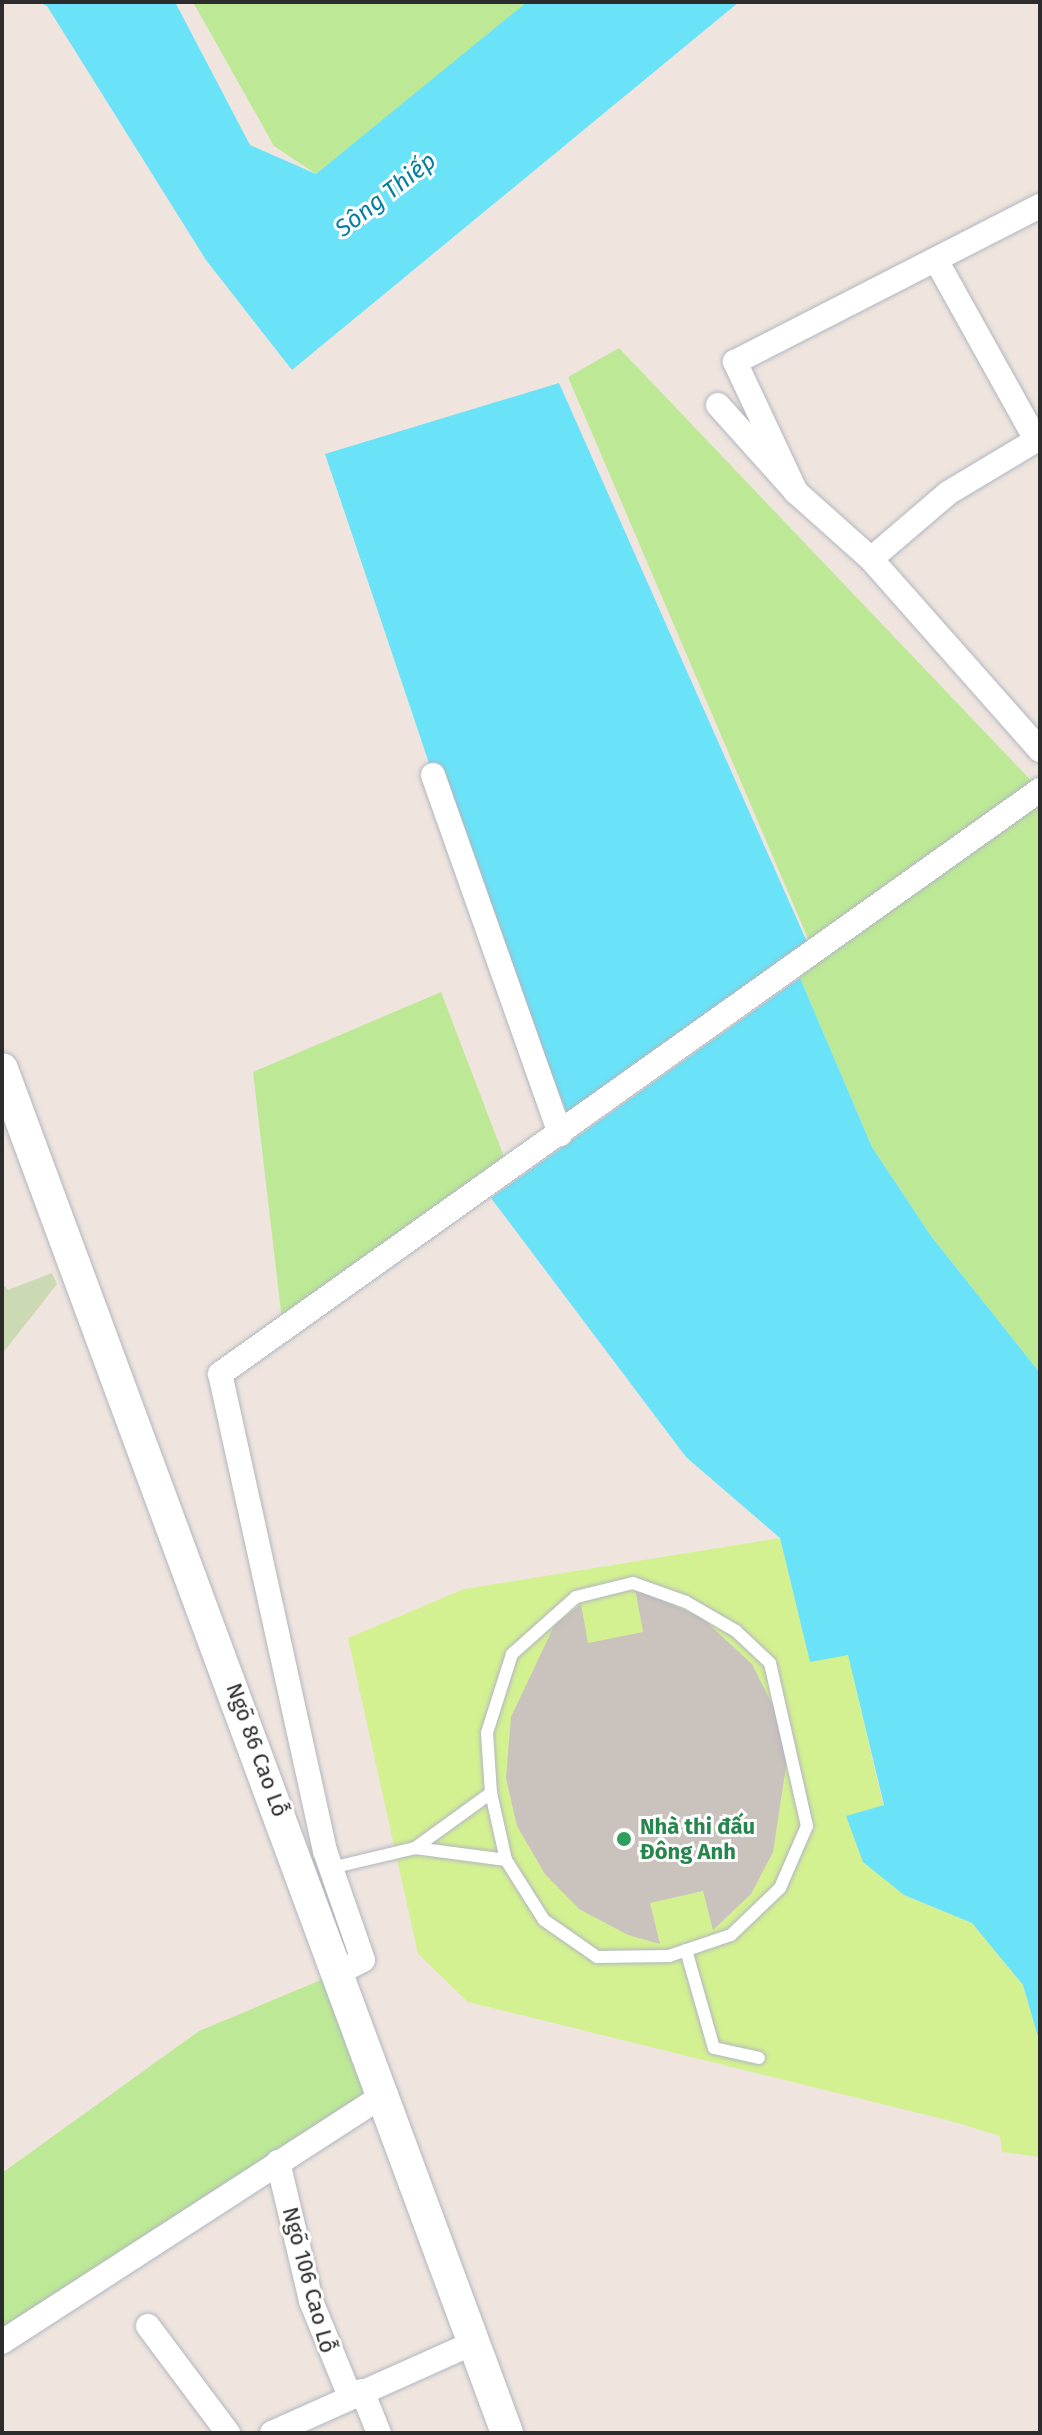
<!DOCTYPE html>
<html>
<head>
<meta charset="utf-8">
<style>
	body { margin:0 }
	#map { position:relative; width:1042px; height:2435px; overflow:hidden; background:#efe5de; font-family:"Fira Sans",sans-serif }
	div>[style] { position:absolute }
	.green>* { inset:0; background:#bde996 }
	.cemetery>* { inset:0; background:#cbdab3 }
	.pitch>* { inset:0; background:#d4f191 }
	.water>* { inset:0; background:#6ae3f8 }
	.building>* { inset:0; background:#cac2bd }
	.roads { filter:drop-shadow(0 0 2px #b2b6c1) drop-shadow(0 0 2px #b2b6c1) }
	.lane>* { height:12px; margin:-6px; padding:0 6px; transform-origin:6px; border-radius:6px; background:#fff }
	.street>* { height:24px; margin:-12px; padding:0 12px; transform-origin:12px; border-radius:12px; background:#fff }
	.secondary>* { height:32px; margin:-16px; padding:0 16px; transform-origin:16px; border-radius:16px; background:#fff }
	.dots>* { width:22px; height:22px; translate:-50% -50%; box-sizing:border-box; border:4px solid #fff; border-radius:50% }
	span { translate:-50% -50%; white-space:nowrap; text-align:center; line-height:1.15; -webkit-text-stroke:6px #fff; paint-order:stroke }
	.street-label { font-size:22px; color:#2c2c2c }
	.leisure-label { font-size:22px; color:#27864d; font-weight:700 }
	.left { translate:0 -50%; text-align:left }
	.water-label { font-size:24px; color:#047ea1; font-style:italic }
	.frame { position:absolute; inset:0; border:4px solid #2c2c2c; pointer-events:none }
</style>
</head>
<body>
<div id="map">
	<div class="green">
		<div style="clip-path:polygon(193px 2px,531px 2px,316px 174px,274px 146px)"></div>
		<div style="clip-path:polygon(619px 348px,1040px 790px,1040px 1373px,931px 1236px,872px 1147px,800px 978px,794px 961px,812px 948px,568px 377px)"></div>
		<div style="clip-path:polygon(441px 992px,509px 1170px,283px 1329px,253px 1072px)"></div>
		<div style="clip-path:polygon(340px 1972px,386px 2094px,2px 2340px,2px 2173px,199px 2031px)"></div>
	</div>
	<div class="cemetery">
		<div style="clip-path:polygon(52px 1273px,57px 1284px,2px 1354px,2px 1283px,8px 1290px)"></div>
	</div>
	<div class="pitch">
		<div style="clip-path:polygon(780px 1538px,810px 1662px,848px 1654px,904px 1895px,972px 1923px,1023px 1985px,1040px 2044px,1040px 2157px,1002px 2152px,1000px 2136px,951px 2121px,468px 2002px,418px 1954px,348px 1638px,464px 1589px)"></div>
	</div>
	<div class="water">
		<div style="clip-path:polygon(38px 2px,175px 2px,250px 145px,316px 174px,527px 2px,739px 2px,292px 370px,206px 260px,47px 6px)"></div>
		<div style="clip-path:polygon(559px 383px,807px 942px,567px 1113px,433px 775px,325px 454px)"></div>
		<div style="clip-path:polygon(800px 978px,872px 1147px,931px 1236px,1040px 1373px,1040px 2044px,1023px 1985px,972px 1923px,904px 1895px,863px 1862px,846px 1816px,884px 1805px,848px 1655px,810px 1662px,780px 1538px,686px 1457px,491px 1198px)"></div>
	</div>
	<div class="building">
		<div style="clip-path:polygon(635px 1588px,702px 1618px,752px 1664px,776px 1712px,787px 1760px,773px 1852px,751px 1894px,713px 1930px,703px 1891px,650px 1903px,660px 1944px,628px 1935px,579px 1909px,545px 1874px,517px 1826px,506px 1778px,511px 1717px,554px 1626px,581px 1604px,588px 1643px,643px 1632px)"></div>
	</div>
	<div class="roads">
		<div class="lane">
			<div style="left:491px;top:1793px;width:69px;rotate:77.4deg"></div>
			<div style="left:331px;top:1868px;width:86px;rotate:-13.4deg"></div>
			<div style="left:415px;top:1848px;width:92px;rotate:7.5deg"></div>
			<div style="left:506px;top:1860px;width:71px;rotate:57.7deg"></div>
			<div style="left:544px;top:1920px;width:65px;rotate:34.9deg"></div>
			<div style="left:597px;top:1957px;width:72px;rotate:-0.8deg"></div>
			<div style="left:669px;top:1956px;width:65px;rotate:-18.7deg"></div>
			<div style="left:731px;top:1935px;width:68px;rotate:-43.8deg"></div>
			<div style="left:780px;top:1888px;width:68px;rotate:-66.5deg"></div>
			<div style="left:807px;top:1826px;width:167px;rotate:-102.8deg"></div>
			<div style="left:770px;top:1663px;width:47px;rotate:-136.7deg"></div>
			<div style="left:736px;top:1631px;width:58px;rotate:-149.9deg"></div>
			<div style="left:686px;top:1602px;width:56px;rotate:-160.3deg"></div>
			<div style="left:633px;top:1583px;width:59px;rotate:166.2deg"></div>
			<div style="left:576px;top:1597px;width:86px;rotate:138.3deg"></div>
			<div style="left:512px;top:1654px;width:83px;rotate:107.6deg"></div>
			<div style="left:487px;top:1733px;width:60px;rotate:86.2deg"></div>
			<div style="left:491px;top:1793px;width:94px;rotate:144.1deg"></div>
			<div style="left:686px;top:1950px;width:102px;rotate:74.1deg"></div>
			<div style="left:714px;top:2048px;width:46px;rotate:12.5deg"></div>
		</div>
		<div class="street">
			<div style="left:936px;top:260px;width:206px;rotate:60.9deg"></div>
			<div style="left:718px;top:405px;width:117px;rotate:48.1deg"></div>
			<div style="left:796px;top:492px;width:101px;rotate:41.8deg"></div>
			<div style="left:871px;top:559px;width:255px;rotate:48.5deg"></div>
			<div style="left:796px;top:492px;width:144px;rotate:-115.1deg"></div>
			<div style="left:735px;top:362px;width:343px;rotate:-27.1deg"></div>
			<div style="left:871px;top:559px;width:101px;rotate:-40.6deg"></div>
			<div style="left:948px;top:493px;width:107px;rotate:-30.9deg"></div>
			<div style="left:433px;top:775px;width:381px;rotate:70.5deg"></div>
			<div style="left:340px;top:1972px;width:26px;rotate:-28deg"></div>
			<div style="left:363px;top:1960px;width:115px;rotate:-109.2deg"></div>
			<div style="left:325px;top:1851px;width:488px;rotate:-102.4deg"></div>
			<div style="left:220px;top:1374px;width:1007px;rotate:-35.46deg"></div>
			<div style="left:278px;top:2162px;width:143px;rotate:76.6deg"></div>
			<div style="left:311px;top:2301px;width:100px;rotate:67.8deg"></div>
			<div style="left:148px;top:2326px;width:134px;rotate:53.2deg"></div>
			<div style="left:2px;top:2342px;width:457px;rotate:-32.9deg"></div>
			<div style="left:362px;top:2391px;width:45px;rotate:68deg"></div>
			<div style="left:272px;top:2433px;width:222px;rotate:-24.1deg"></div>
		</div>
		<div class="secondary">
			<div style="left:2px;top:1069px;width:1454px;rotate:69.68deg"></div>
		</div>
	</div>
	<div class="dots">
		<div style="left:624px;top:1839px;background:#2e9e5b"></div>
	</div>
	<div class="street-label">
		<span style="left:257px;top:1750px;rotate:70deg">Ngõ 86 Cao Lỗ</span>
		<span style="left:309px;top:2280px;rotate:75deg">Ngõ 106 Cao Lỗ</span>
	</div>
	<div class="leisure-label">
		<span class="left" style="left:640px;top:1839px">Nhà thi đấu<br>Đông Anh</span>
	</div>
	<div class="water-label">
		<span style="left:386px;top:195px;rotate:-38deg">Sông Thiếp</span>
	</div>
	<div class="frame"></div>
</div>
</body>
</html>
